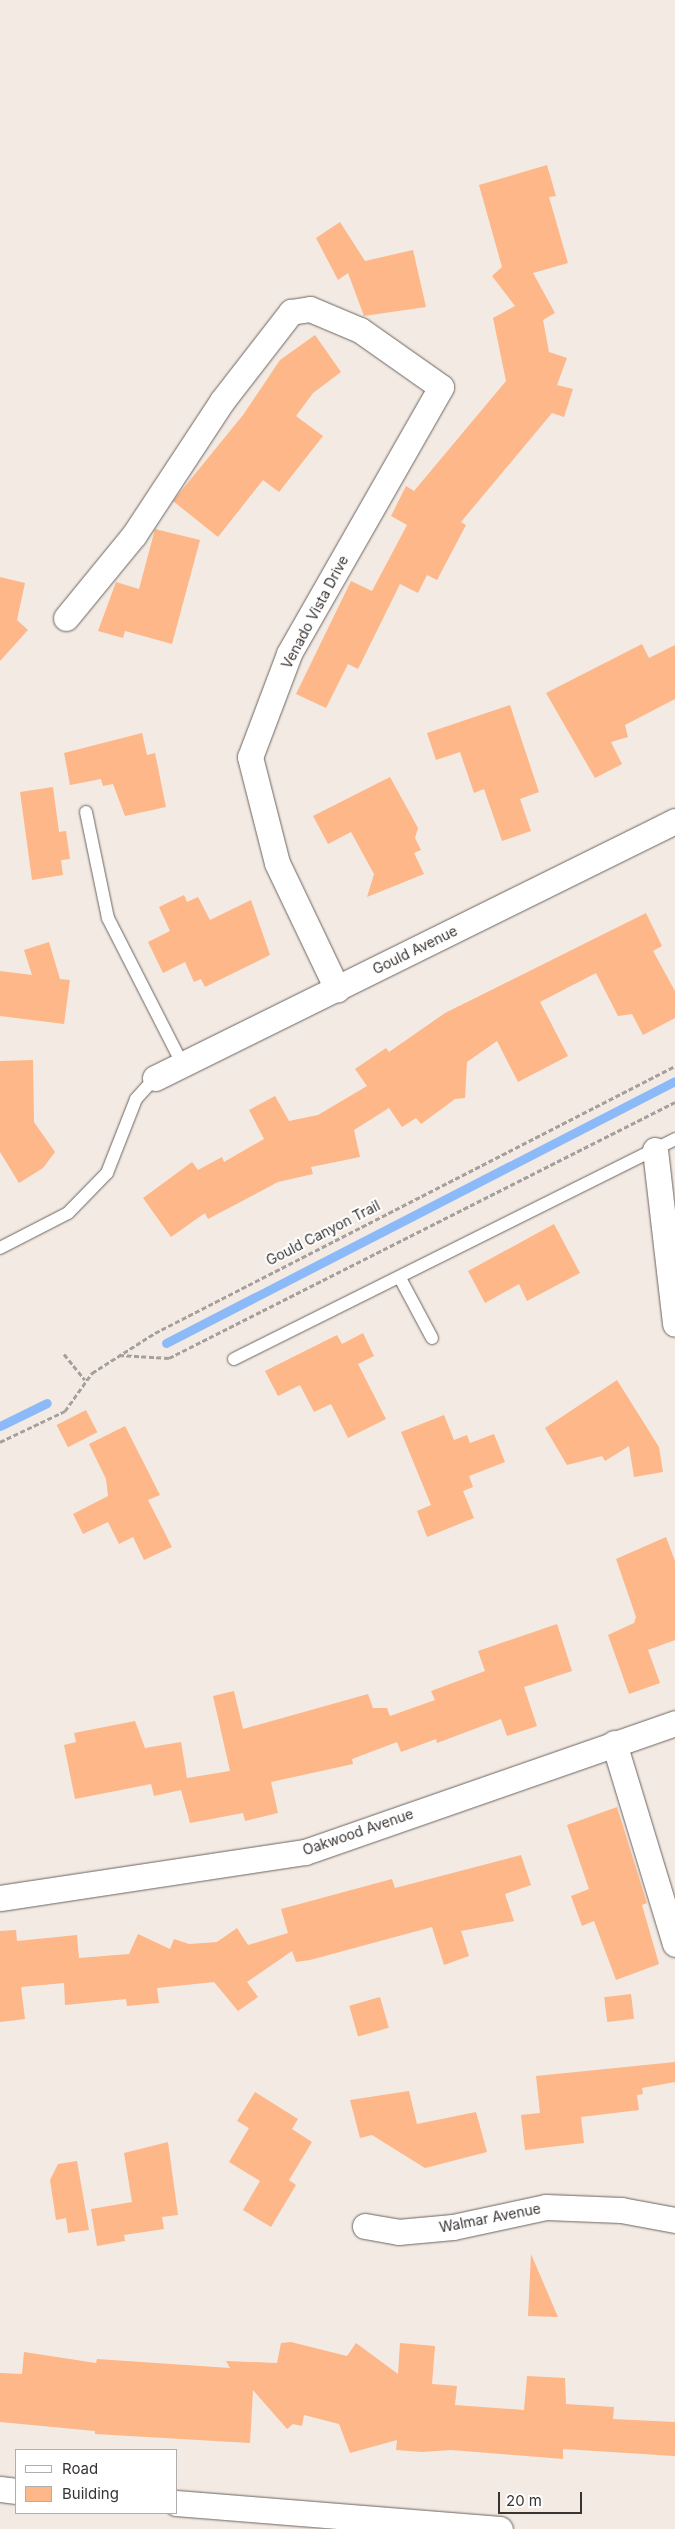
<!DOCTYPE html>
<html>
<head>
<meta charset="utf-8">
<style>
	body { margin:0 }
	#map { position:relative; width:675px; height:2529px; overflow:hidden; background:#f3eae4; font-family:Inter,sans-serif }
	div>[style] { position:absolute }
	.stream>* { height:9px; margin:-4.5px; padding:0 4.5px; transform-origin:4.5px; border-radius:4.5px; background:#8cbaf8 }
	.building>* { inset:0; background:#fdb788; transform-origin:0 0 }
	.path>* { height:3px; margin-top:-1.5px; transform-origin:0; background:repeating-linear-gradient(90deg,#a69f9b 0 5px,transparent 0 7.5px) }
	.roads { filter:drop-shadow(0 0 1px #6c645f) drop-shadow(0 0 1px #6c645f) }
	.lane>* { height:12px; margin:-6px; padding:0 6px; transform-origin:6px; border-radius:6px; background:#fff }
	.street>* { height:25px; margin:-12.5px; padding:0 12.5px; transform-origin:12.5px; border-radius:12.5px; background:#fff }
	span { translate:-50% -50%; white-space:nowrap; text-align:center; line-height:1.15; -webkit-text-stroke:4px #fff; paint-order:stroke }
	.street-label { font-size:14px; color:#383432 }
	.legend { position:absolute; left:15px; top:2449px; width:162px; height:65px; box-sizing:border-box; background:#fff; border:1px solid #afaead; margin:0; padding:6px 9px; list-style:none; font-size:15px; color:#383432 }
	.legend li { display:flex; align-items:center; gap:10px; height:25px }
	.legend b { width:25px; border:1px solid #afaead }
	.scale { position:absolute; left:498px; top:2492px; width:84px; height:22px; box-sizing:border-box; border:2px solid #383432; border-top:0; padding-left:6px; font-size:15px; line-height:18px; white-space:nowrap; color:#383432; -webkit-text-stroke:4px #fff; paint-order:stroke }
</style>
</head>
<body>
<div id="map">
	<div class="stream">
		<div style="left:166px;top:1343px;width:572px;rotate:-27.24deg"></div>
		<div style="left:0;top:1426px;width:52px;rotate:-26.1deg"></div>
	</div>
	<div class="building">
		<div style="clip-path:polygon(547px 165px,556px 196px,549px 197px,568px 263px,533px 273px,555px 313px,543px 320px,549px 352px,567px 358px,557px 385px,573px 389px,564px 417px,552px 413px,461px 522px,466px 525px,437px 580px,427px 575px,418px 593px,400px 584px,358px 669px,348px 664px,326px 708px,296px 694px,351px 581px,372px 591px,407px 525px,391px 516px,406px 486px,414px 491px,506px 381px,493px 318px,515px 306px,492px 276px,502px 267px,479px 185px)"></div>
		<div style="clip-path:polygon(340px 222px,365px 261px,413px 250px,426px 307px,364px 316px,348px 273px,338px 280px,316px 238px)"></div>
		<div style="clip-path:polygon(315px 335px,341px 372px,313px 393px,296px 416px,323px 436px,279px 492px,263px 480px,218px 537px,173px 501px,243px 415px,280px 360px)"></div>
		<div style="clip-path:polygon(155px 529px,200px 540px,172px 644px,125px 631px,123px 638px,98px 631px,116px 582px,139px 589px)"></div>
		<div style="clip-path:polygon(0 577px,25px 583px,17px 620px,28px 630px,0 661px)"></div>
		<div style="clip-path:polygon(642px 644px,649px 658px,675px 645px,675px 699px,625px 725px,628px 737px,611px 742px,622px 764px,595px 778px,546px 693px)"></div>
		<div style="clip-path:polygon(510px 705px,539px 792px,520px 799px,531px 831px,502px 841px,484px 789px,474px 793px,460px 752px,436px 760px,427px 733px)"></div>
		<div style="clip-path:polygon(142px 733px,147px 755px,155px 753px,166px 807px,125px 816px,113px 784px,103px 786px,101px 779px,70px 785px,64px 753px)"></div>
		<div style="clip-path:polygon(390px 777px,418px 828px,415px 838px,421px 850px,414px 853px,424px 874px,367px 897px,374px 874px,351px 832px,328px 844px,313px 816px)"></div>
		<div style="clip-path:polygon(53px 787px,59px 832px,66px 831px,70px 859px,61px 860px,63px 875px,32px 880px,20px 792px)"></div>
		<div style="clip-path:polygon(184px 895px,187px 902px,198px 897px,210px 920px,251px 900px,270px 955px,205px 987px,201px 979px,194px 982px,185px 962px,163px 973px,148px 942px,170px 931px,159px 907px)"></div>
		<div style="clip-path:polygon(646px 913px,662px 946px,653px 951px,675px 991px,675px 1018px,643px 1035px,632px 1014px,618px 1016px,596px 973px,540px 1002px,568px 1056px,518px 1082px,497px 1041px,467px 1062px,465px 1098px,455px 1099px,421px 1124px,416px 1118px,402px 1127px,389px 1108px,354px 1130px,360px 1157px,311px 1167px,313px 1174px,278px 1182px,208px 1219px,205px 1213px,171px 1237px,143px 1198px,192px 1162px,198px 1170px,222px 1157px,224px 1162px,264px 1139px,249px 1110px,275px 1096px,289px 1121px,318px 1115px,367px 1086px,355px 1069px,386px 1048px,389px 1052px,445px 1013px)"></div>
		<div style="clip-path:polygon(49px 942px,60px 979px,70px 980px,64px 1024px,0 1016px,0 971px,32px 975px,24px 950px)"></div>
		<div style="clip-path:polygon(33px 1060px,34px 1122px,55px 1152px,43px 1168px,19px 1183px,0 1152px,0 1061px)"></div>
		<div style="clip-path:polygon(554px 1224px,580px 1273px,527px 1301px,519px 1284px,485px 1303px,468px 1271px)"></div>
		<div style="clip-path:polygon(363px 1333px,374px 1356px,358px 1364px,386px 1419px,348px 1438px,331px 1404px,314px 1412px,300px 1385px,278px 1396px,265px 1371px,337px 1335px,342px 1344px)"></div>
		<div style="clip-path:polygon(617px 1380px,659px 1447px,663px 1472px,634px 1477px,629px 1446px,605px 1461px,602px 1456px,567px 1465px,545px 1428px)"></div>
		<div style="left:86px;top:1410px;width:25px;height:33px;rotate:63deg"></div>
		<div style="clip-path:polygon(444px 1415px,454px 1440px,467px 1435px,470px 1443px,494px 1434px,505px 1462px,469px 1476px,473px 1487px,463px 1491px,474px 1518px,427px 1537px,417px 1511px,431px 1505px,401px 1432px)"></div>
		<div style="clip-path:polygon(125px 1426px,160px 1495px,148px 1500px,172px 1547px,144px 1560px,133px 1537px,119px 1544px,108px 1522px,83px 1534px,73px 1514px,108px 1496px,106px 1479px,89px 1444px)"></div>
		<div style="clip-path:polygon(666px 1537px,675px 1561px,675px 1640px,648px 1650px,660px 1683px,629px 1694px,608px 1635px,634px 1623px,636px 1617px,616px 1559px)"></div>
		<div style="clip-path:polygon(557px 1624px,572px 1671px,524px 1687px,537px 1726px,507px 1736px,501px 1719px,437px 1743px,436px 1739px,401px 1752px,397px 1742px,352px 1759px,353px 1764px,271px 1782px,278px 1813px,245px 1821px,243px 1813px,190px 1823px,181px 1790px,154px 1796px,151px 1784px,75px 1799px,64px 1745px,76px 1742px,74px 1733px,135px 1721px,145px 1748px,181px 1742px,187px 1778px,230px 1771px,213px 1696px,234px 1691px,243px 1729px,368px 1694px,373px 1708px,387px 1708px,390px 1716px,435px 1700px,431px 1691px,485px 1671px,478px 1651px)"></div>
		<div style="clip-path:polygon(617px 1807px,647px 1903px,642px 1905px,659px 1964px,616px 1980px,594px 1921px,582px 1926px,571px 1896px,589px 1889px,567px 1825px)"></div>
		<div style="clip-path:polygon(521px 1855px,531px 1885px,505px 1894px,514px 1921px,461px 1931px,469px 1956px,444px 1965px,432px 1927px,310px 1960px,296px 1962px,292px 1951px,247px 1982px,258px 1997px,238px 2011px,214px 1982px,157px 1988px,159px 2003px,127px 2006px,126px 1999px,65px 2005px,64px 1983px,21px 1987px,25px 2019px,0 2022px,0 1931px,16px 1930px,17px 1941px,77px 1935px,79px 1958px,129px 1954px,138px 1934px,170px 1949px,174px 1939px,189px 1944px,217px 1942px,237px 1928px,248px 1945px,288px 1933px,281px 1909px,392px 1879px,395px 1888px)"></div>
		<div style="left:631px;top:1994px;width:25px;height:27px;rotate:83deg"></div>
		<div style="left:380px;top:1997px;width:32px;height:32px;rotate:74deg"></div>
		<div style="clip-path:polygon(675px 2062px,675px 2082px,642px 2088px,643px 2094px,637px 2095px,639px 2110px,581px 2117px,584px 2143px,525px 2150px,521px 2115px,540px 2113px,536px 2076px)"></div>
		<div style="clip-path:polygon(409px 2091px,417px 2124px,476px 2112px,487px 2152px,425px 2168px,372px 2135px,360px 2138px,350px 2100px)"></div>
		<div style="clip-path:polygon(255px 2092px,298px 2119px,292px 2129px,312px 2142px,289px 2180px,296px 2185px,271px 2227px,243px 2210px,260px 2181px,229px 2162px,249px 2128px,237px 2121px)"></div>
		<div style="clip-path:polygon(168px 2142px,178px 2215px,162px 2217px,164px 2229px,124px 2235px,125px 2241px,97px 2246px,91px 2209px,132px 2202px,124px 2153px)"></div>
		<div style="clip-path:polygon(77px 2161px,89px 2230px,68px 2233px,66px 2218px,56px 2220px,50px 2180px,58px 2164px)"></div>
		<div style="clip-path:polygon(531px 2254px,558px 2317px,528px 2316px)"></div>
		<div style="clip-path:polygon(291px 2342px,347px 2356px,356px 2343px,398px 2374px,400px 2343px,435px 2346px,432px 2384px,457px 2386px,455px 2405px,524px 2410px,527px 2376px,565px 2378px,566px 2404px,614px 2407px,613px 2419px,675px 2422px,675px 2456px,563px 2449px,563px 2459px,451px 2450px,422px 2452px,396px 2450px,397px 2440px,350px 2453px,339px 2424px,304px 2415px,302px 2426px,293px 2424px,287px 2429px,253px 2390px,250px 2443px,95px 2434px,95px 2431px,0 2422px,0 2373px,22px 2374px,24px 2352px,96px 2363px,97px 2359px,230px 2368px,226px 2361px,277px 2363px,281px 2343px)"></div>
	</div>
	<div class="path">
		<div style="left:64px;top:1354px;width:33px;rotate:51deg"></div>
		<div style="left:119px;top:1355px;width:50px;rotate:3.4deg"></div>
		<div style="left:169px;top:1358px;width:567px;rotate:-26.84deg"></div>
		<div style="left:0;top:1442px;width:72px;rotate:-25.5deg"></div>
		<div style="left:65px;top:1411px;width:47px;rotate:-54.6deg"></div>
		<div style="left:92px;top:1373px;width:75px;rotate:-32.4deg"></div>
		<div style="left:155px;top:1333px;width:585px;rotate:-27.18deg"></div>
	</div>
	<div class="roads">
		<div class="lane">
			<div style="left:86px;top:812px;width:108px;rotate:78.3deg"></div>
			<div style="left:108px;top:918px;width:165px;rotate:63deg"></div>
			<div style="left:0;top:1248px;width:76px;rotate:-27.2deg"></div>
			<div style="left:68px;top:1213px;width:56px;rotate:-45.7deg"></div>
			<div style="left:107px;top:1173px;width:79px;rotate:-68.6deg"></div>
			<div style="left:136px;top:1099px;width:28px;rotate:-48deg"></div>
			<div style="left:400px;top:1278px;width:68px;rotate:61.9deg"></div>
			<div style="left:234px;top:1359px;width:493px;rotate:-26.5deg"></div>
		</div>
		<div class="street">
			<div style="left:66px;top:618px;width:107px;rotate:-50.7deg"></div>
			<div style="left:134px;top:535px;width:160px;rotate:-56.7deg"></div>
			<div style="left:222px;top:401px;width:113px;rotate:-52.2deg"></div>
			<div style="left:291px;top:312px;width:19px;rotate:-9deg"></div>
			<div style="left:310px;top:309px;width:54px;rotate:22.8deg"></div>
			<div style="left:360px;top:330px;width:99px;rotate:35.1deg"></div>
			<div style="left:441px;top:387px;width:307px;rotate:119.7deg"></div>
			<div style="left:289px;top:654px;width:110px;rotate:110.7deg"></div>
			<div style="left:250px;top:757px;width:109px;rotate:75.7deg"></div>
			<div style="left:277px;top:863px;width:140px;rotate:64.5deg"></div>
			<div style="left:155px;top:1078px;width:580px;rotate:-26.3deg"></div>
			<div style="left:655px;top:1150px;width:175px;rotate:83.4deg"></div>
			<div style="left:614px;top:1743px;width:210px;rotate:73.1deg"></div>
			<div style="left:0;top:1898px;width:308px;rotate:-8.6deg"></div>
			<div style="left:305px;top:1852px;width:392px;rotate:-19.2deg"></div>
			<div style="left:365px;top:2226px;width:34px;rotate:10deg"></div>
			<div style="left:398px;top:2232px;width:55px;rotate:-5.2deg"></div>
			<div style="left:453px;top:2227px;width:95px;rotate:-12.1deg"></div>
			<div style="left:546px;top:2207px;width:75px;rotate:2.3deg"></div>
			<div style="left:621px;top:2210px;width:55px;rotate:10.5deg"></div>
			<div style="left:0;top:2489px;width:16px;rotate:7deg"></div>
			<div style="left:176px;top:2503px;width:325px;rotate:4.6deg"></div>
		</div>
	</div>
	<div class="street-label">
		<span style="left:315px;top:612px;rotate:-62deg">Venado Vista Drive</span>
		<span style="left:415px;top:950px;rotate:-26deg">Gould Avenue</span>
		<span style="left:323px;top:1233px;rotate:-27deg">Gould Canyon Trail</span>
		<span style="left:358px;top:1832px;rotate:-19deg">Oakwood Avenue</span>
		<span style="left:490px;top:2218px;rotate:-11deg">Walmar Avenue</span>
	</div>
	<ul class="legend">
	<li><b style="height:6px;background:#fff"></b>Road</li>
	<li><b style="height:14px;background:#fdb788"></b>Building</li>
	</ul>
	<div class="scale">20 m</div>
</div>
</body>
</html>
